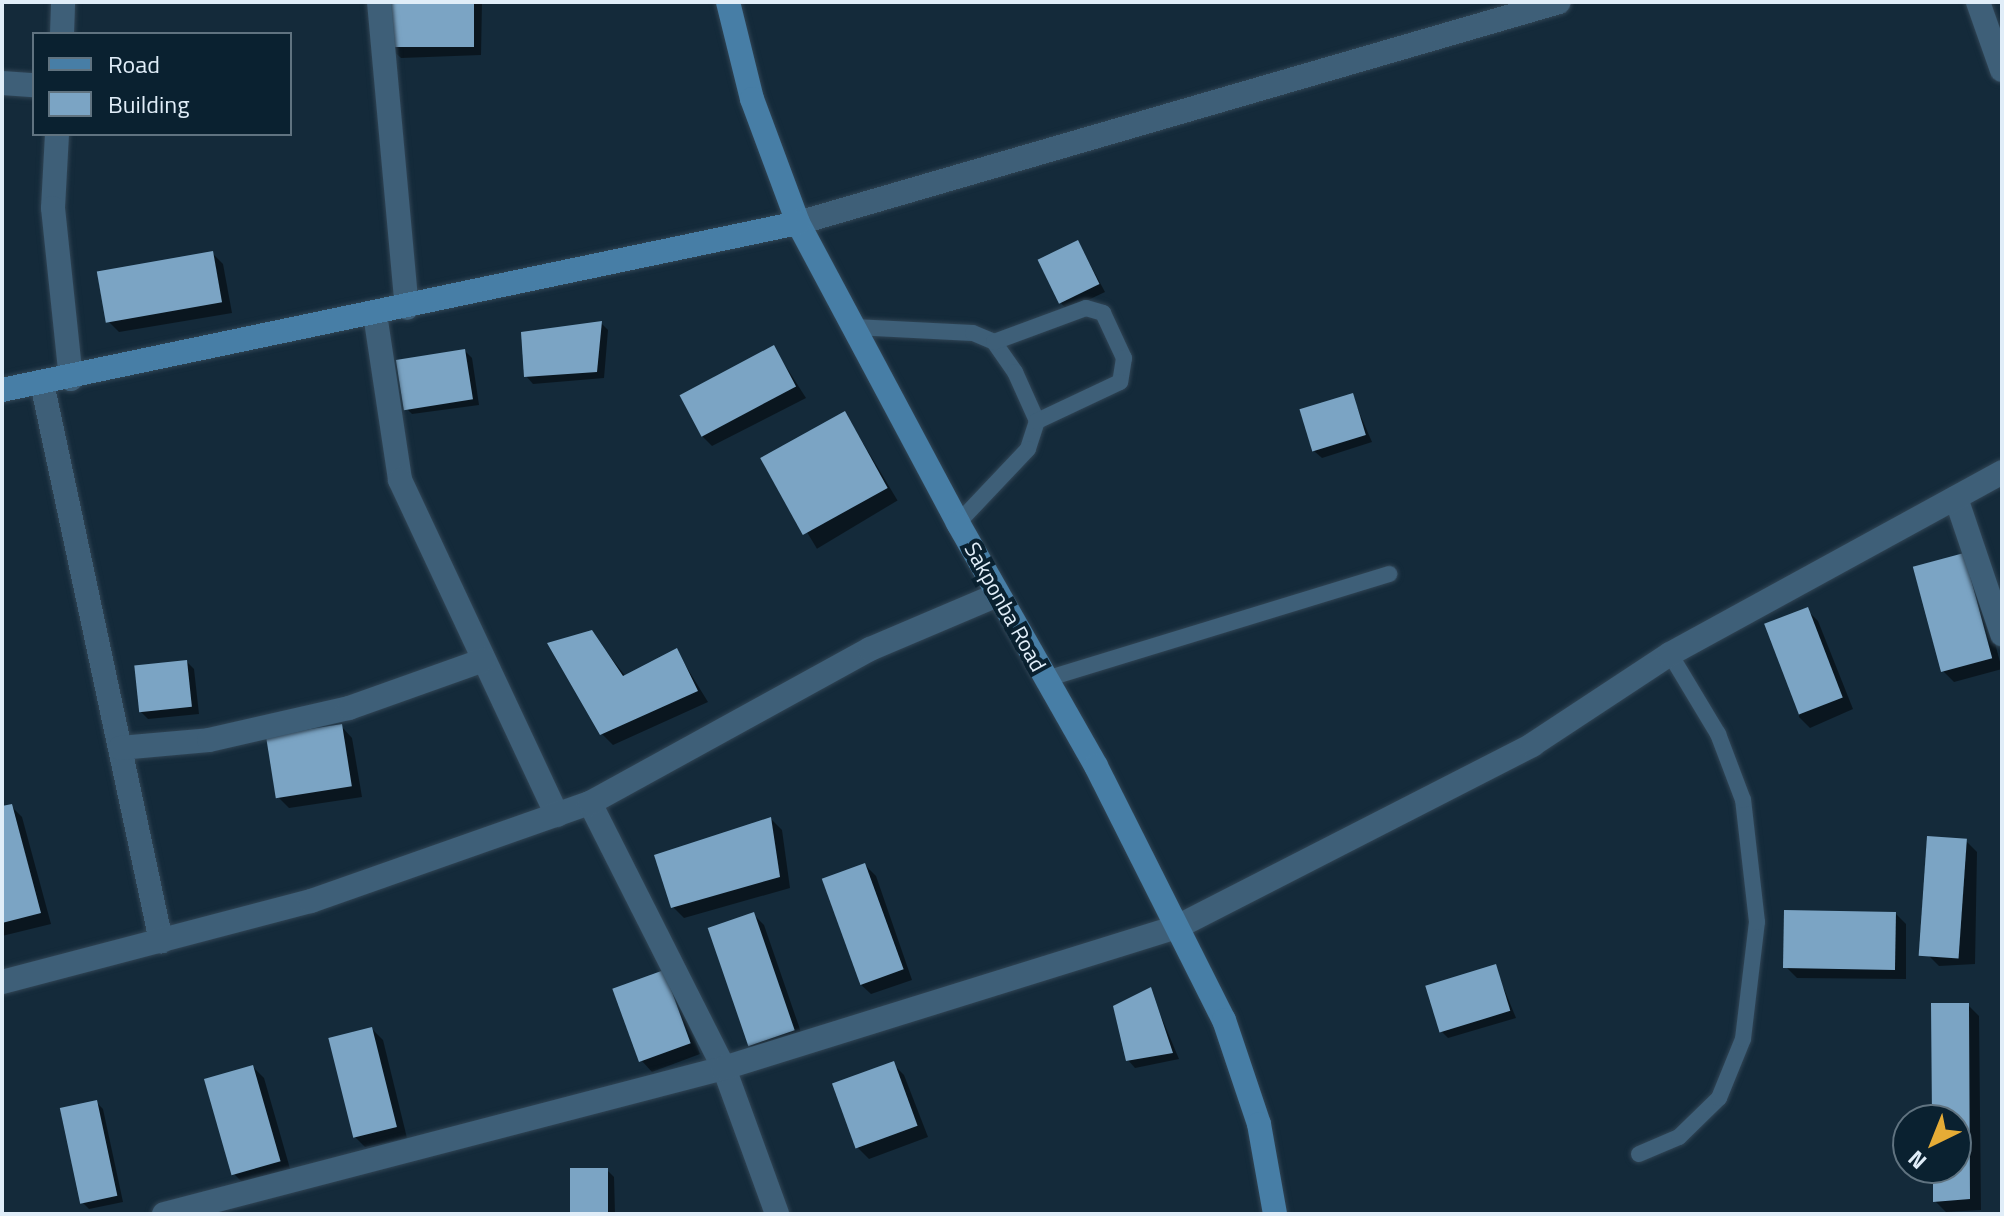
<!DOCTYPE html>
<html>
<head>
<meta charset="utf-8">
<style>
	body { margin:0 }
	#map { position:relative; width:2004px; height:1216px; overflow:hidden; background:#142a3a; font-family:"Titillium Web",sans-serif }
	div>[style] { position:absolute }
	.shadow>* { inset:0; background:#0007; transform-origin:0 0 }
	.building>* { inset:0; background:#7ba4c4; transform-origin:0 0 }
	.roads { filter:drop-shadow(0 0 2px #314555) drop-shadow(0 0 2px #314555) }
	.lane>* { height:16px; margin:-8px; padding:0 8px; transform-origin:8px; border-radius:8px; background:#3e5f78 }
	.street>* { height:24px; margin:-12px; padding:0 12px; transform-origin:12px; border-radius:12px; background:#3e5f78 }
	.secondary>* { height:24px; margin:-12px; padding:0 12px; transform-origin:12px; border-radius:12px; background:#477ea6 }
	span { translate:-50% -50%; white-space:nowrap; text-align:center; line-height:1.15; -webkit-text-stroke:8px #0a2130; paint-order:stroke }
	.street-label { font-size:22px; color:#e0edf8 }
	.frame { position:absolute; inset:0; border:4px solid #e0edf8; pointer-events:none }
	.legend { position:absolute; left:32px; top:32px; width:260px; height:104px; box-sizing:border-box; background:#0a2130; border:2px solid #607380; margin:0; padding:10px 14px; list-style:none; font-size:24px; color:#e0edf8 }
	.legend li { display:flex; align-items:center; gap:16px; height:40px }
	.legend b { width:40px; border:2px solid #607380 }
	.north { position:absolute; left:1892px; top:1104px; width:80px; height:80px; box-sizing:border-box; background:#0a2130; border:2px solid #607380; border-radius:50%; rotate:223deg; font-size:22px; font-weight:700; line-height:32px; text-align:center; color:#e0edf8 }
	.north::after { content:''; display:block; margin:auto; width:28px; height:36px; background:#e6ac36; clip-path:polygon(50% 0,100% 100%,50% 72%,0 100%) }
</style>
</head>
<body>
<div id="map">
	<div class="shadow">
		<div style="clip-path:polygon(389px 2px,482px 2px,481px 55px,401px 58px,389px 47px)"></div>
		<div style="clip-path:polygon(1078px 242px,1105px 292px,1067px 310px,1060px 302px)"></div>
		<div style="clip-path:polygon(212px 253px,223px 264px,232px 313px,119px 332px,108px 321px)"></div>
		<div style="clip-path:polygon(601px 323px,608px 330px,604px 378px,533px 384px,526px 376px)"></div>
		<div style="clip-path:polygon(774px 348px,806px 398px,712px 446px,701px 435px)"></div>
		<div style="clip-path:polygon(465px 351px,472px 358px,479px 405px,412px 414px,405px 407px)"></div>
		<div style="clip-path:polygon(1352px 396px,1372px 442px,1322px 458px,1314px 451px)"></div>
		<div style="left:845px;top:413px;width:102px;height:94px;rotate:59deg"></div>
		<div style="clip-path:polygon(1974px 566px,2002px 669px,1954px 682px,1943px 671px)"></div>
		<div style="clip-path:polygon(1807px 610px,1818px 621px,1853px 709px,1810px 728px,1799px 717px)"></div>
		<div style="clip-path:polygon(591px 632px,626px 677px,676px 650px,708px 702px,613px 745px,602px 734px)"></div>
		<div style="clip-path:polygon(187px 662px,194px 669px,199px 714px,148px 719px,141px 712px)"></div>
		<div style="clip-path:polygon(341px 726px,352px 738px,362px 797px,289px 808px,278px 797px)"></div>
		<div style="clip-path:polygon(11px 806px,22px 817px,51px 924px,2px 936px,2px 809px)"></div>
		<div style="clip-path:polygon(771px 819px,782px 830px,790px 888px,684px 918px,673px 907px)"></div>
		<div style="clip-path:polygon(1966px 841px,1977px 852px,1975px 964px,1939px 966px,1928px 955px)"></div>
		<div style="clip-path:polygon(865px 865px,876px 876px,912px 980px,871px 994px,859px 983px)"></div>
		<div style="clip-path:polygon(1895px 913px,1906px 924px,1906px 979px,1797px 978px,1786px 967px)"></div>
		<div style="clip-path:polygon(753px 914px,764px 925px,804px 1041px,760px 1056px,749px 1044px)"></div>
		<div style="clip-path:polygon(1495px 967px,1516px 1018px,1448px 1038px,1441px 1031px)"></div>
		<div style="clip-path:polygon(674px 983px,700px 1054px,652px 1072px,641px 1060px)"></div>
		<div style="clip-path:polygon(1150px 990px,1179px 1059px,1135px 1068px,1128px 1060px)"></div>
		<div style="clip-path:polygon(1968px 1005px,1979px 1016px,1981px 1210px,1946px 1212px,1935px 1201px,1935px 1168px,1956px 1168px,1956px 1120px,1934px 1120px)"></div>
		<div style="clip-path:polygon(372px 1029px,383px 1040px,407px 1138px,365px 1147px,354px 1136px)"></div>
		<div style="clip-path:polygon(893px 1064px,904px 1075px,928px 1137px,869px 1159px,858px 1148px)"></div>
		<div style="clip-path:polygon(253px 1067px,264px 1078px,291px 1172px,245px 1185px,234px 1174px)"></div>
		<div style="clip-path:polygon(96px 1102px,103px 1109px,123px 1202px,89px 1209px,82px 1202px)"></div>
		<div style="clip-path:polygon(607px 1170px,614px 1177px,615px 1214px,572px 1214px)"></div>
	</div>
	<div class="building">
		<div style="left:387px;top:2px;width:87px;height:45px"></div>
		<div style="left:1078px;top:240px;width:49px;height:45px;rotate:64deg"></div>
		<div style="left:213px;top:251px;width:52px;height:118px;rotate:80deg"></div>
		<div style="clip-path:polygon(602px 321px,597px 372px,524px 377px,521px 332px)"></div>
		<div style="left:774px;top:345px;width:47px;height:107px;rotate:62deg"></div>
		<div style="left:465px;top:349px;width:51px;height:70px;rotate:81deg"></div>
		<div style="left:1353px;top:393px;width:44px;height:56px;rotate:73deg"></div>
		<div style="left:845px;top:411px;width:88px;height:97px;rotate:61deg"></div>
		<div style="left:1964px;top:553px;width:109px;height:53px;rotate:75deg"></div>
		<div style="left:1808px;top:607px;width:97px;height:47px;rotate:69deg"></div>
		<div style="clip-path:polygon(592px 630px,623px 676px,677px 648px,698px 691px,600px 735px,547px 643px)"></div>
		<div style="left:187px;top:660px;width:47px;height:53px;rotate:84deg"></div>
		<div style="left:342px;top:724px;width:63px;height:77px;rotate:81deg"></div>
		<div style="clip-path:polygon(12px 804px,41px 913px,2px 923px,2px 806px)"></div>
		<div style="clip-path:polygon(771px 817px,780px 877px,671px 908px,654px 855px)"></div>
		<div style="left:1927px;top:836px;width:40px;height:120px;rotate:4deg"></div>
		<div style="left:865px;top:863px;width:113px;height:46px;rotate:70deg"></div>
		<div style="left:1784px;top:910px;width:112px;height:58px;rotate:1deg"></div>
		<div style="left:754px;top:912px;width:125px;height:49px;rotate:71deg"></div>
		<div style="left:1496px;top:964px;width:49px;height:74px;rotate:73deg"></div>
		<div style="left:664px;top:970px;width:78px;height:55px;rotate:70deg"></div>
		<div style="clip-path:polygon(1151px 987px,1173px 1053px,1126px 1061px,1113px 1006px)"></div>
		<div style="clip-path:polygon(1931px 1003px,1969px 1003px,1970px 1199px,1933px 1202px,1933px 1168px,1956px 1168px,1956px 1120px,1932px 1120px)"></div>
		<div style="left:372px;top:1027px;width:103px;height:45px;rotate:76deg"></div>
		<div style="left:894px;top:1061px;width:69px;height:66px;rotate:70deg"></div>
		<div style="left:253px;top:1065px;width:100px;height:51px;rotate:74deg"></div>
		<div style="left:97px;top:1100px;width:98px;height:38px;rotate:78deg"></div>
		<div style="left:570px;top:1168px;width:38px;height:46px"></div>
	</div>
	<div class="roads">
		<div class="lane">
			<div style="left:854px;top:327px;width:119px;rotate:2.9deg"></div>
			<div style="left:973px;top:333px;width:23px;rotate:23deg"></div>
			<div style="left:994px;top:342px;width:37px;rotate:55deg"></div>
			<div style="left:1015px;top:372px;width:54px;rotate:65.8deg"></div>
			<div style="left:1037px;top:421px;width:29px;rotate:108deg"></div>
			<div style="left:1028px;top:449px;width:102px;rotate:133.4deg"></div>
			<div style="left:994px;top:342px;width:98px;rotate:-20.3deg"></div>
			<div style="left:1086px;top:308px;width:18px;rotate:16deg"></div>
			<div style="left:1103px;top:313px;width:50px;rotate:65deg"></div>
			<div style="left:1124px;top:358px;width:24px;rotate:99deg"></div>
			<div style="left:1120px;top:382px;width:92px;rotate:154.8deg"></div>
			<div style="left:1046px;top:679px;width:359px;rotate:-17deg"></div>
			<div style="left:1639px;top:1154px;width:43px;rotate:-23deg"></div>
			<div style="left:1679px;top:1137px;width:56px;rotate:-44.3deg"></div>
			<div style="left:1719px;top:1098px;width:64px;rotate:-67.9deg"></div>
			<div style="left:1743px;top:1039px;width:118px;rotate:-83.2deg"></div>
			<div style="left:1757px;top:922px;width:123px;rotate:-96.5deg"></div>
			<div style="left:1743px;top:800px;width:71px;rotate:-110.7deg"></div>
			<div style="left:1718px;top:734px;width:93px;rotate:-121deg"></div>
		</div>
		<div class="street">
			<div style="left:379px;top:2px;width:307px;rotate:84.8deg"></div>
			<div style="left:1978px;top:2px;width:72px;rotate:70.6deg"></div>
			<div style="left:62px;top:34px;width:32px;rotate:-88deg"></div>
			<div style="left:2px;top:83px;width:32px;rotate:4deg"></div>
			<div style="left:57px;top:134px;width:74px;rotate:93.1deg"></div>
			<div style="left:53px;top:208px;width:172px;rotate:84deg"></div>
			<div style="left:798px;top:223px;width:792px;rotate:-16.19deg"></div>
			<div style="left:375px;top:314px;width:168px;rotate:81.4deg"></div>
			<div style="left:400px;top:480px;width:370px;rotate:64.9deg"></div>
			<div style="left:42px;top:383px;width:571px;rotate:77.96deg"></div>
			<div style="left:1956px;top:498px;width:144px;rotate:71.3deg"></div>
			<div style="left:120px;top:748px;width:89px;rotate:-5.1deg"></div>
			<div style="left:209px;top:740px;width:144px;rotate:-12.9deg"></div>
			<div style="left:349px;top:708px;width:143px;rotate:-19.6deg"></div>
			<div style="left:590px;top:803px;width:297px;rotate:63.2deg"></div>
			<div style="left:724px;top:1068px;width:155px;rotate:70deg"></div>
			<div style="left:2px;top:982px;width:319px;rotate:-14.7deg"></div>
			<div style="left:311px;top:901px;width:296px;rotate:-19.4deg"></div>
			<div style="left:590px;top:803px;width:320px;rotate:-28.8deg"></div>
			<div style="left:870px;top:649px;width:138px;rotate:-23deg"></div>
			<div style="left:164px;top:1214px;width:579px;rotate:-14.61deg"></div>
			<div style="left:724px;top:1068px;width:477px;rotate:-17.3deg"></div>
			<div style="left:1179px;top:926px;width:397px;rotate:-27.1deg"></div>
			<div style="left:1532px;top:745px;width:165px;rotate:-33.4deg"></div>
			<div style="left:1670px;top:654px;width:379px;rotate:-28.7deg"></div>
		</div>
		<div class="secondary">
			<div style="left:728px;top:2px;width:100px;rotate:76.1deg"></div>
			<div style="left:752px;top:99px;width:132px;rotate:69.6deg"></div>
			<div style="left:798px;top:223px;width:340px;rotate:61.9deg"></div>
			<div style="left:958px;top:523px;width:279px;rotate:60.4deg"></div>
			<div style="left:1096px;top:766px;width:284px;rotate:63.3deg"></div>
			<div style="left:1224px;top:1020px;width:110px;rotate:71.4deg"></div>
			<div style="left:1259px;top:1124px;width:91px;rotate:79.9deg"></div>
			<div style="left:2px;top:390px;width:813px;rotate:-11.85deg"></div>
		</div>
	</div>
	<div class="street-label">
		<span style="left:1005px;top:607px;rotate:61deg">Sakponba Road</span>
	</div>
	<div class="frame"></div>
	<ul class="legend">
	<li><b style="height:10px;background:#477ea6"></b>Road</li>
	<li><b style="height:22px;background:#7ba4c4"></b>Building</li>
	</ul>
	<div class="north">N</div>
</div>
</body>
</html>
